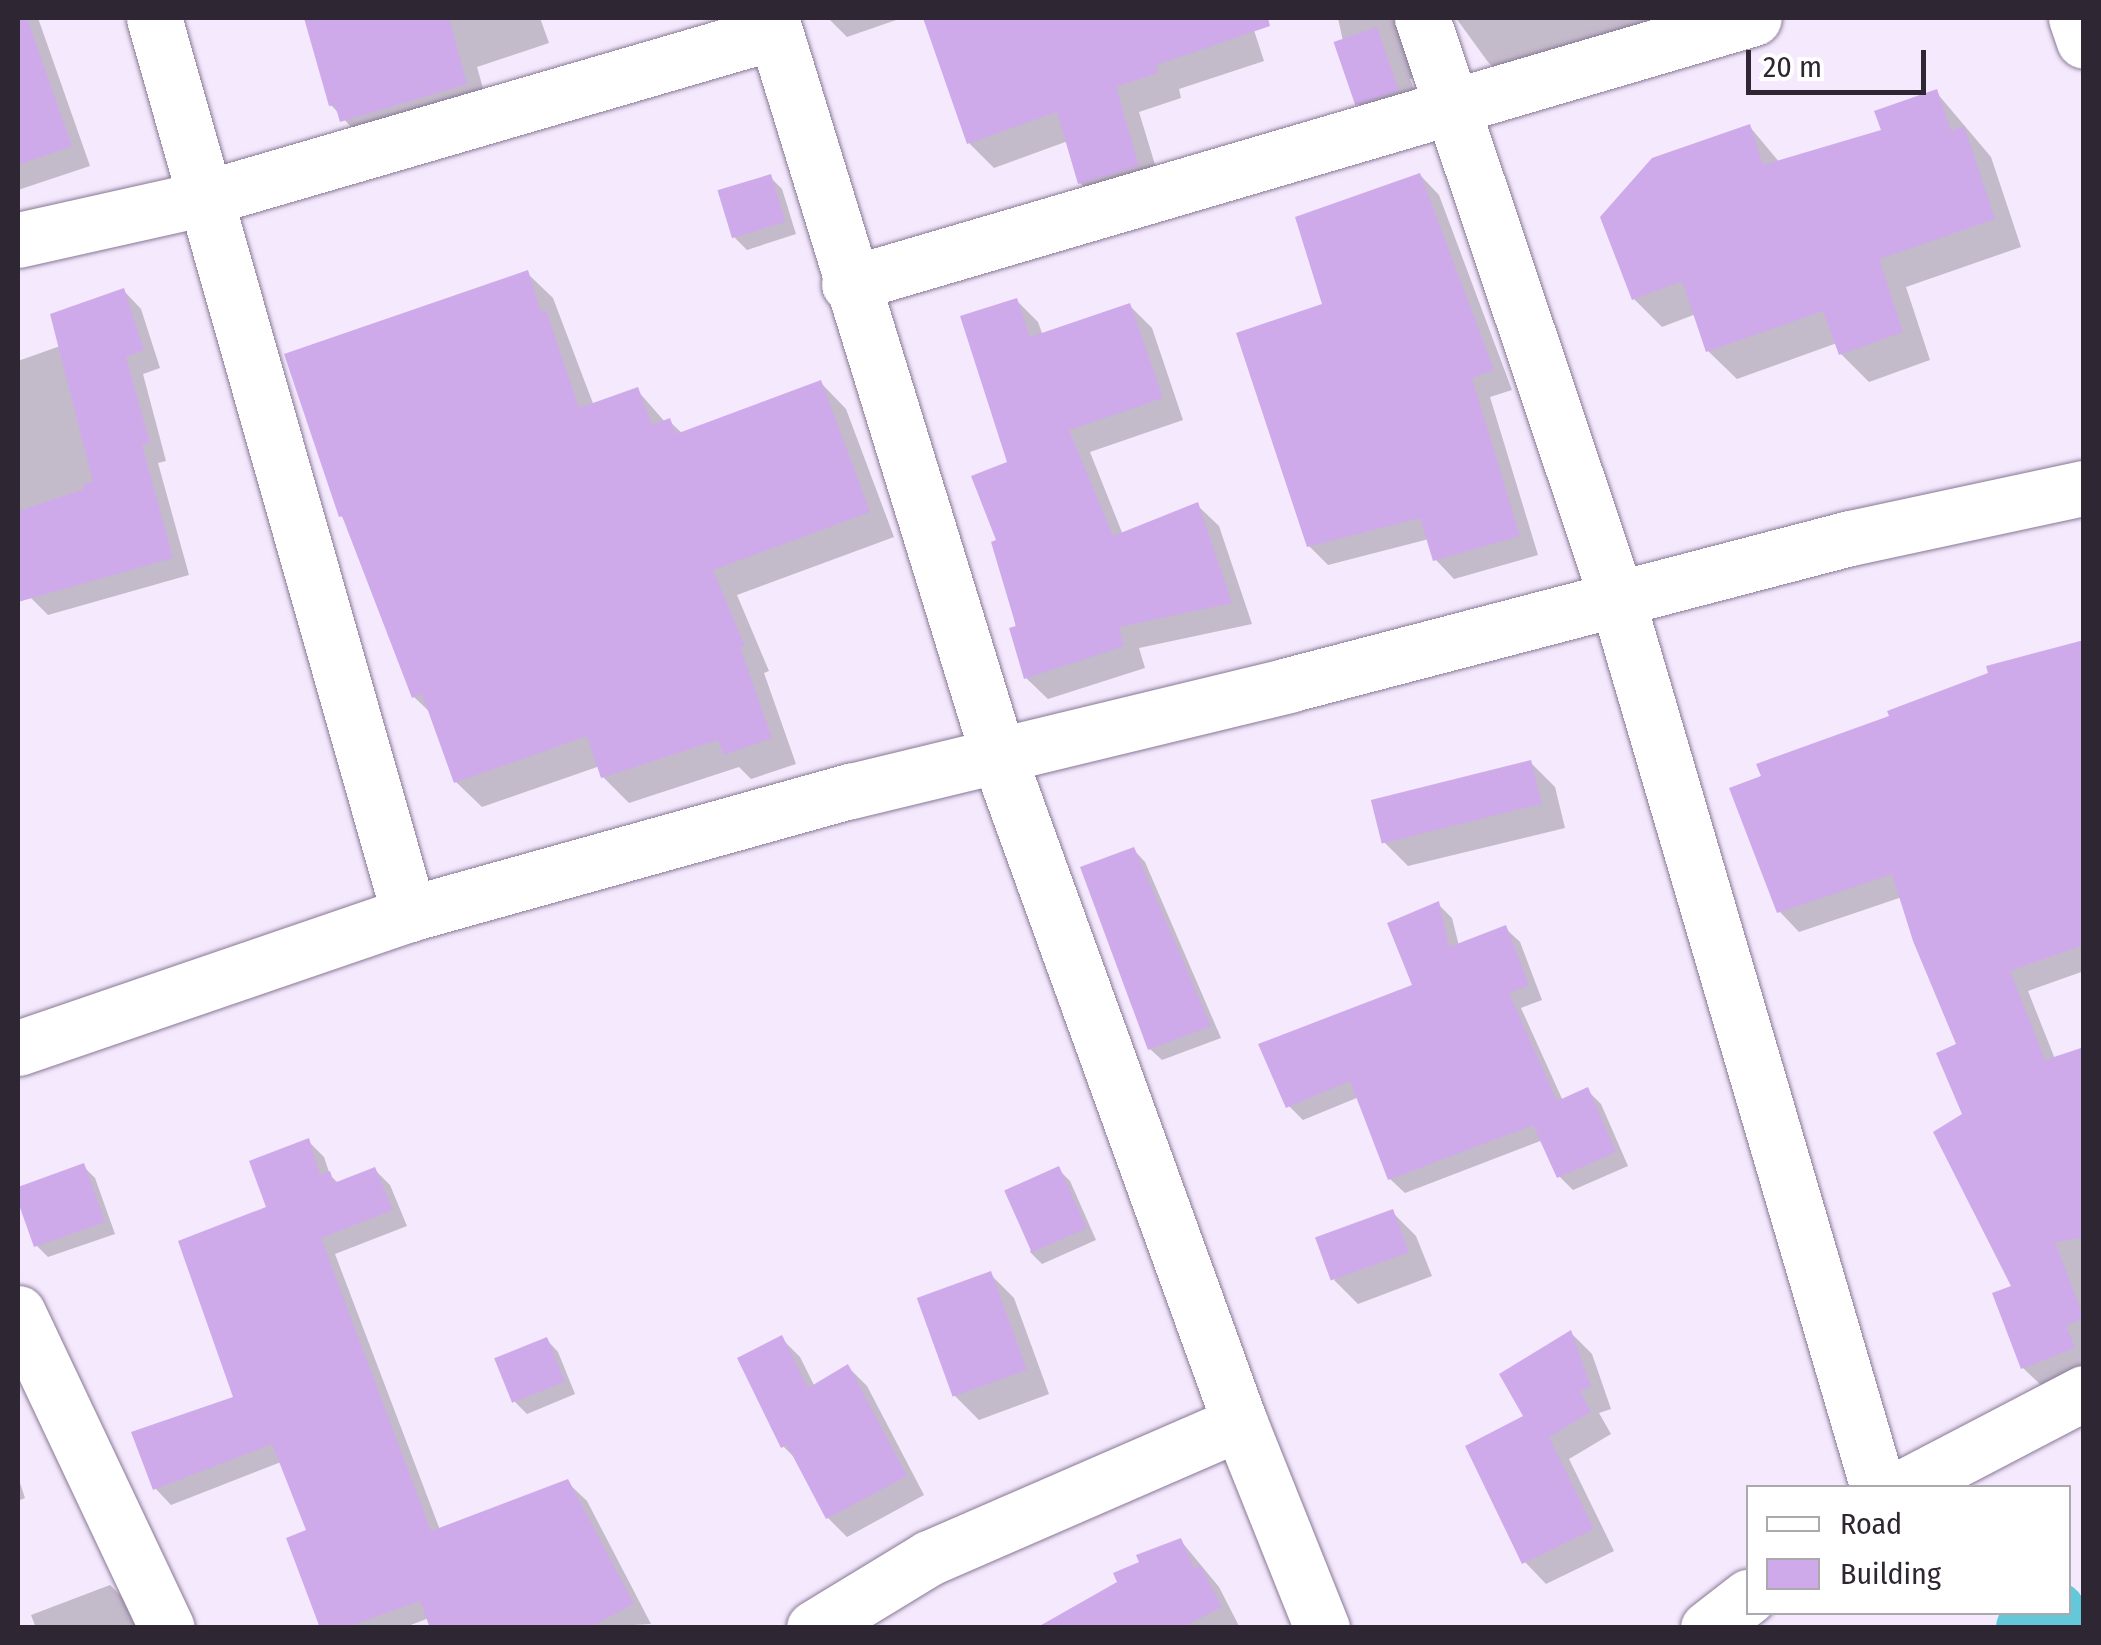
<!DOCTYPE html>
<html>
<head>
<meta charset="utf-8">
<style>
	body { margin:0 }
	#map { position:relative; width:2101px; height:1645px; overflow:hidden; background:#f4e9fd; font-family:"Fira Sans Condensed",sans-serif }
	div>[style] { position:absolute }
	.shadow>* { inset:0; background:#0003 }
	.canal>* { height:62px; margin:-31px; padding:0 31px; transform-origin:31px; border-radius:31px; background:#63c9da }
	.building>* { inset:0; background:#cfaaeb; transform-origin:0 0 }
	.roads { filter:drop-shadow(0 0 2px #887895) drop-shadow(0 0 2px #887895) }
	.minor>* { height:55px; margin:-27.5px; padding:0 27.5px; transform-origin:27.5px; border-radius:27.5px; background:#fff }
	.tertiary>* { height:55px; margin:-27.5px; padding:0 27.5px; transform-origin:27.5px; border-radius:27.5px; background:#fff }
	span { translate:-50% -50%; white-space:nowrap; text-align:center; line-height:1.15; -webkit-text-stroke:10px #fff; paint-order:stroke }
	.frame { position:absolute; inset:0; border:20px solid #2e2733; pointer-events:none }
	.legend { position:absolute; left:1746px; top:1485px; width:325px; height:130px; box-sizing:border-box; background:#fff; border:2px solid #aba9ad; margin:0; padding:12px 18px; list-style:none; font-size:30px; color:#2e2733 }
	.legend li { display:flex; align-items:center; gap:20px; height:50px }
	.legend b { width:50px; border:2px solid #aba9ad }
	.scale { position:absolute; left:1746px; top:50px; width:180px; height:45px; box-sizing:border-box; border:5px solid #2e2733; border-top:0; padding-left:12px; font-size:30px; line-height:35px; white-space:nowrap; color:#2e2733; -webkit-text-stroke:8px #fff; paint-order:stroke }
</style>
</head>
<body>
<div id="map">
	<div class="shadow">
		<div style="clip-path:polygon(18px 18px,38px 18px,90px 166px,18px 190px)"></div>
		<div style="clip-path:polygon(307px 18px,540px 18px,549px 43px,477px 67px,488px 106px,365px 142px,331px 105px)"></div>
		<div style="clip-path:polygon(828px 18px,902px 18px,847px 37px)"></div>
		<div style="clip-path:polygon(926px 18px,1250px 18px,1264px 61px,1179px 89px,1181px 98px,1139px 112px,1163px 191px,1105px 208px,1080px 183px,1068px 141px,994px 168px,969px 143px)"></div>
		<div style="clip-path:polygon(1338px 18px,1432px 18px,1424px 74px,1410px 79px,1423px 116px,1382px 128px,1356px 102px)"></div>
		<div style="clip-path:polygon(1456px 18px,1745px 18px,1513px 88px,1488px 62px)"></div>
		<div style="clip-path:polygon(1936px 92px,1991px 157px,2021px 247px,1906px 287px,1930px 360px,1869px 382px,1841px 354px,1837px 343px,1737px 379px,1708px 351px,1696px 314px,1662px 327px,1634px 299px,1750px 127px,1780px 163px,1885px 132px)"></div>
		<div style="clip-path:polygon(1420px 175px,1439px 195px,1512px 390px,1490px 397px,1538px 555px,1454px 579px,1435px 559px,1429px 539px,1328px 565px,1309px 546px,1325px 306px)"></div>
		<div style="clip-path:polygon(770px 177px,782px 189px,796px 234px,747px 250px,735px 238px)"></div>
		<div style="clip-path:polygon(527px 273px,553px 298px,594px 406px,637px 390px,665px 422px,669px 421px,683px 434px,821px 383px,846px 409px,894px 537px,737px 595px,769px 671px,764px 673px,796px 764px,751px 779px,739px 767px,629px 803px,603px 777px,600px 766px,482px 807px,456px 782px,433px 715px,414px 697px,347px 522px,341px 516px)"></div>
		<div style="clip-path:polygon(124px 291px,141px 309px,160px 368px,143px 374px,166px 461px,158px 463px,189px 575px,48px 615px,30px 597px,18px 556px,18px 361px,63px 345px)"></div>
		<div style="clip-path:polygon(1017px 301px,1038px 322px,1043px 336px,1130px 306px,1152px 328px,1183px 420px,1090px 452px,1123px 535px,1197px 505px,1219px 526px,1252px 624px,1139px 648px,1145px 668px,1048px 699px,1026px 678px,999px 542px,1010px 464px)"></div>
		<div style="clip-path:polygon(2084px 644px,2084px 971px,2028px 991px,2055px 1059px,2084px 1050px,2084px 1372px,2043px 1387px,2023px 1368px,2015px 1288px,1965px 1115px,1960px 1046px,1902px 897px,1799px 932px,1780px 912px)"></div>
		<div style="clip-path:polygon(1531px 763px,1555px 787px,1565px 828px,1408px 866px,1384px 842px)"></div>
		<div style="clip-path:polygon(1134px 850px,1145px 862px,1221px 1038px,1162px 1060px,1150px 1049px)"></div>
		<div style="clip-path:polygon(1438px 904px,1452px 918px,1459px 946px,1505px 928px,1520px 942px,1542px 1000px,1521px 1008px,1563px 1101px,1587px 1090px,1601px 1104px,1628px 1166px,1573px 1190px,1559px 1176px,1543px 1140px,1405px 1193px,1390px 1179px,1359px 1097px,1303px 1120px,1289px 1106px,1416px 986px)"></div>
		<div style="clip-path:polygon(308px 1141px,324px 1157px,330px 1175px,339px 1184px,374px 1169px,390px 1185px,407px 1226px,335px 1254px,440px 1530px,429px 1618px,403px 1628px,323px 1628px,309px 1532px,281px 1462px,171px 1505px,155px 1488px,236px 1399px,270px 1209px)"></div>
		<div style="clip-path:polygon(83px 1166px,95px 1178px,115px 1234px,48px 1257px,36px 1245px,18px 1190px)"></div>
		<div style="clip-path:polygon(1058px 1169px,1070px 1181px,1096px 1240px,1042px 1264px,1030px 1252px)"></div>
		<div style="clip-path:polygon(1392px 1212px,1416px 1236px,1432px 1276px,1358px 1304px,1334px 1280px)"></div>
		<div style="clip-path:polygon(990px 1274px,1014px 1298px,1049px 1394px,979px 1420px,955px 1396px)"></div>
		<div style="clip-path:polygon(1571px 1333px,1592px 1354px,1611px 1409px,1599px 1413px,1611px 1434px,1569px 1459px,1614px 1551px,1546px 1584px,1525px 1562px,1526px 1417px)"></div>
		<div style="clip-path:polygon(781px 1338px,800px 1357px,815px 1387px,848px 1367px,867px 1386px,924px 1495px,847px 1537px,828px 1518px,798px 1461px,783px 1446px)"></div>
		<div style="clip-path:polygon(547px 1340px,558px 1352px,575px 1394px,527px 1414px,515px 1402px)"></div>
		<div style="clip-path:polygon(18px 1477px,25px 1498px,18px 1501px)"></div>
		<div style="clip-path:polygon(567px 1482px,587px 1501px,651px 1624px,581px 1628px)"></div>
		<div style="clip-path:polygon(1181px 1541px,1219px 1587px,1239px 1626px,1041px 1628px,1120px 1583px)"></div>
		<div style="clip-path:polygon(110px 1585px,129px 1604px,138px 1628px,36px 1628px,31px 1615px)"></div>
	</div>
	<div class="canal">
		<div style="left:2027px;top:1628px;width:32px;rotate:-30deg"></div>
	</div>
	<div class="building">
		<div style="clip-path:polygon(18px 18px,27px 18px,72px 146px,18px 165px)"></div>
		<div style="clip-path:polygon(304px 18px,449px 18px,467px 84px,340px 122px,335px 105px,329px 106px)"></div>
		<div style="clip-path:polygon(923px 18px,1268px 18px,1270px 26px,1156px 65px,1158px 73px,1116px 87px,1139px 166px,1078px 184px,1057px 112px,967px 144px)"></div>
		<div style="left:1377px;top:27px;width:67px;height:46px;rotate:71deg"></div>
		<div style="clip-path:polygon(1937px 89px,1951px 131px,1964px 126px,1995px 219px,1879px 259px,1903px 332px,1839px 355px,1823px 311px,1706px 352px,1682px 281px,1632px 300px,1600px 217px,1652px 158px,1750px 124px,1763px 165px,1881px 130px,1874px 111px)"></div>
		<div style="clip-path:polygon(1420px 173px,1494px 370px,1472px 378px,1520px 536px,1433px 561px,1420px 518px,1307px 547px,1236px 333px,1322px 304px,1295px 217px)"></div>
		<div style="left:771px;top:174px;width:50px;height:56px;rotate:73deg"></div>
		<div style="clip-path:polygon(528px 270px,541px 312px,546px 310px,579px 408px,638px 387px,652px 425px,670px 418px,676px 434px,821px 380px,870px 512px,713px 570px,745px 646px,740px 647px,772px 738px,724px 755px,718px 740px,601px 778px,587px 736px,454px 783px,422px 694px,412px 698px,342px 516px,339px 517px,284px 354px)"></div>
		<div style="clip-path:polygon(124px 288px,144px 350px,126px 357px,150px 443px,142px 445px,173px 558px,18px 602px,18px 511px,84px 489px,83px 484px,93px 482px,50px 314px)"></div>
		<div style="clip-path:polygon(1017px 298px,1030px 337px,1130px 303px,1163px 398px,1069px 430px,1113px 536px,1198px 502px,1232px 603px,1119px 627px,1124px 646px,1024px 679px,1009px 628px,1016px 626px,991px 542px,996px 540px,971px 476px,1007px 462px,960px 316px)"></div>
		<div style="clip-path:polygon(2084px 640px,2084px 945px,2010px 971px,2045px 1060px,2084px 1047px,2084px 1237px,2055px 1242px,2084px 1318px,2066px 1325px,2075px 1348px,2021px 1369px,1992px 1293px,2011px 1286px,1933px 1132px,1962px 1114px,1936px 1053px,1956px 1044px,1913px 941px,1892px 874px,1777px 913px,1729px 788px,1761px 776px,1756px 764px,1889px 716px,1887px 711px,1988px 673px,1986px 666px)"></div>
		<div style="left:1531px;top:760px;width:45px;height:165px;rotate:76deg"></div>
		<div style="clip-path:polygon(1134px 847px,1211px 1026px,1148px 1050px,1080px 867px)"></div>
		<div style="clip-path:polygon(1439px 901px,1449px 947px,1506px 925px,1529px 985px,1509px 993px,1557px 1101px,1588px 1087px,1616px 1152px,1557px 1178px,1533px 1125px,1388px 1180px,1350px 1081px,1286px 1108px,1258px 1044px,1412px 985px,1387px 923px)"></div>
		<div style="clip-path:polygon(309px 1138px,320px 1175px,330px 1171px,334px 1183px,375px 1167px,393px 1210px,321px 1238px,431px 1531px,568px 1479px,634px 1604px,588px 1628px,430px 1628px,420px 1601px,344px 1628px,320px 1628px,286px 1538px,306px 1530px,272px 1444px,153px 1490px,131px 1432px,233px 1397px,178px 1241px,266px 1207px,249px 1161px)"></div>
		<div style="clip-path:polygon(84px 1163px,105px 1222px,34px 1247px,18px 1202px,18px 1187px)"></div>
		<div style="left:1059px;top:1166px;width:68px;height:60px;rotate:66deg"></div>
		<div style="left:1393px;top:1209px;width:46px;height:83px;rotate:70deg"></div>
		<div style="left:991px;top:1271px;width:105px;height:79px;rotate:70deg"></div>
		<div style="clip-path:polygon(1571px 1330px,1591px 1387px,1580px 1391px,1591px 1412px,1549px 1437px,1594px 1529px,1522px 1564px,1465px 1446px,1523px 1416px,1499px 1374px)"></div>
		<div style="clip-path:polygon(782px 1335px,808px 1388px,848px 1364px,907px 1476px,826px 1519px,787px 1445px,781px 1448px,737px 1358px)"></div>
		<div style="left:547px;top:1337px;width:48px;height:57px;rotate:68deg"></div>
		<div style="clip-path:polygon(1181px 1538px,1194px 1568px,1200px 1565px,1222px 1607px,1181px 1628px,1036px 1628px,1117px 1582px,1113px 1573px,1139px 1562px,1136px 1555px)"></div>
	</div>
	<div class="roads">
		<div class="minor">
			<div style="left:154px;top:18px;width:932px;rotate:74.11deg"></div>
			<div style="left:771px;top:18px;width:771px;rotate:72.88deg"></div>
			<div style="left:998px;top:755px;width:710px;rotate:70.09deg"></div>
			<div style="left:1240px;top:1423px;width:221px;rotate:68.2deg"></div>
			<div style="left:1422px;top:18px;width:613px;rotate:71.45deg"></div>
			<div style="left:1617px;top:599px;width:927px;rotate:73.64deg"></div>
			<div style="left:2076px;top:18px;width:24px;rotate:71deg"></div>
			<div style="left:18px;top:240px;width:189px;rotate:-12.6deg"></div>
			<div style="left:202px;top:199px;width:597px;rotate:-16.25deg"></div>
			<div style="left:849px;top:284px;width:943px;rotate:-16.38deg"></div>
			<div style="left:18px;top:1313px;width:348px;rotate:64.7deg"></div>
			<div style="left:1902px;top:1488px;width:205px;rotate:-27.6deg"></div>
			<div style="left:814px;top:1628px;width:135px;rotate:-31.3deg"></div>
			<div style="left:929px;top:1558px;width:339px;rotate:-23.5deg"></div>
			<div style="left:1708px;top:1628px;width:51px;rotate:-37.8deg"></div>
		</div>
		<div class="tertiary">
			<div style="left:18px;top:1048px;width:413px;rotate:-18.9deg"></div>
			<div style="left:409px;top:914px;width:459px;rotate:-15.6deg"></div>
			<div style="left:851px;top:791px;width:450px;rotate:-13.6deg"></div>
			<div style="left:1288px;top:685px;width:581px;rotate:-14.66deg"></div>
			<div style="left:1850px;top:538px;width:239px;rotate:-12.1deg"></div>
		</div>
	</div>
	<div class="frame"></div>
	<ul class="legend">
	<li><b style="height:12px;background:#fff"></b>Road</li>
	<li><b style="height:28px;background:#cfaaeb"></b>Building</li>
	</ul>
	<div class="scale">20 m</div>
</div>
</body>
</html>
